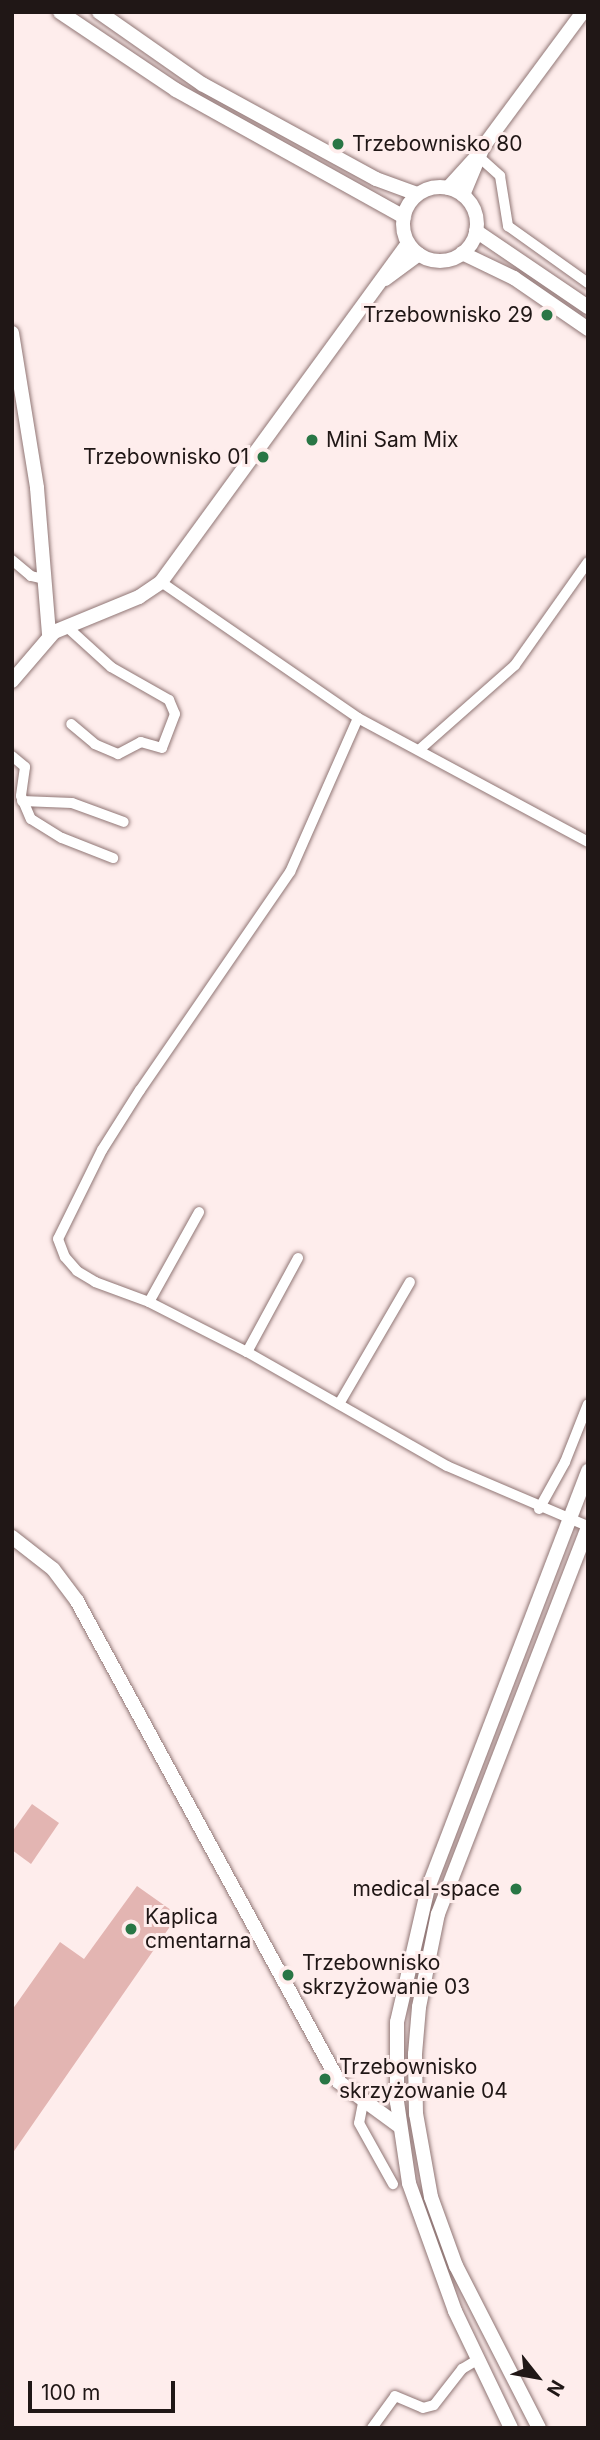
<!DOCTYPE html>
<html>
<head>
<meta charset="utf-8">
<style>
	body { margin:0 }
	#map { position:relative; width:600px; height:2440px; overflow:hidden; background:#feedec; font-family:Inter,sans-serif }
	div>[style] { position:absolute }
	.green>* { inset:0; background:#e3b5b2 }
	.roads { filter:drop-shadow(0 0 2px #907675) drop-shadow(0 0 2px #907675) }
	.street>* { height:10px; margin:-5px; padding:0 5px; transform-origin:5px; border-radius:5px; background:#fff }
	.secondary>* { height:14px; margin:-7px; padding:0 7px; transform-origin:7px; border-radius:7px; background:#fff }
	.secondary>.ring { margin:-7px; padding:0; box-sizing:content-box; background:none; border:14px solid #fff; border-radius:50% }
	.dots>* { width:19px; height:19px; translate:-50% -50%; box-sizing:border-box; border:4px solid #feedec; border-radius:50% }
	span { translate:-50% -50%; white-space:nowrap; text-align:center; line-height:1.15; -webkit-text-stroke:6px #feedec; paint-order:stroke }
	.poi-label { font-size:21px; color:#201716 }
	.left { translate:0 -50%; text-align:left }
	.right { translate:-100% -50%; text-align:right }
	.frame { position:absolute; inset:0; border:14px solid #201716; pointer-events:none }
	.north { position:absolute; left:502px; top:2342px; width:70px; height:70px; -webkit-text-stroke:5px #feedec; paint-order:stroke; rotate:121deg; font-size:19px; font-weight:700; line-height:28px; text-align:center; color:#201716 }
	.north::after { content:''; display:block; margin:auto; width:24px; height:32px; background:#201716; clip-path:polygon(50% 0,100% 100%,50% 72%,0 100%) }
	.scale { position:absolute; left:28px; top:2381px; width:147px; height:32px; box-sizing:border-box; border:4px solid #201716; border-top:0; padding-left:9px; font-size:21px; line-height:24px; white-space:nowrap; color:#201716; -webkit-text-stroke:5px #feedec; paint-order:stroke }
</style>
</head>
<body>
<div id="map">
	<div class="green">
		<div style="clip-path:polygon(32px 1804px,59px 1823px,31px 1864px,12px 1850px,12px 1832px)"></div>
		<div style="clip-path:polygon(137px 1886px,178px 1915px,12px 2154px,12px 2010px,60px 1942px,84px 1959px)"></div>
	</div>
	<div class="roads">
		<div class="street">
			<div style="left:478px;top:156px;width:30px;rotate:42deg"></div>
			<div style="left:500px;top:176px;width:51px;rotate:80.9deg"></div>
			<div style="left:508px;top:226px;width:98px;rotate:35.5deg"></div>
			<div style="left:12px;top:560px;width:25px;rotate:40deg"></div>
			<div style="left:31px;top:576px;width:13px;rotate:13deg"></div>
			<div style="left:161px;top:582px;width:239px;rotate:34.6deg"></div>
			<div style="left:358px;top:718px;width:261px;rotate:28.3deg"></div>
			<div style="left:66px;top:626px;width:61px;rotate:42.3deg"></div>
			<div style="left:111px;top:667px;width:67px;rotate:29.6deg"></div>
			<div style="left:169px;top:700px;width:15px;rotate:67deg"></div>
			<div style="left:175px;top:714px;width:36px;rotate:111deg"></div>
			<div style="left:162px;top:748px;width:22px;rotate:-164deg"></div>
			<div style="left:141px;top:742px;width:26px;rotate:152deg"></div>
			<div style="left:118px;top:754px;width:25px;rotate:-157deg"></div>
			<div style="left:95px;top:744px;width:31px;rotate:-140deg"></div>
			<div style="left:358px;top:718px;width:168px;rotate:113.8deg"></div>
			<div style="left:290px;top:872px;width:265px;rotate:124.5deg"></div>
			<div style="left:140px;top:1090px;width:71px;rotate:122.3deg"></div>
			<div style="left:102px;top:1150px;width:99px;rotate:116.3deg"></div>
			<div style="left:58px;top:1239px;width:19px;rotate:69deg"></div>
			<div style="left:65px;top:1257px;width:18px;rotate:49deg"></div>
			<div style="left:77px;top:1271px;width:21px;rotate:31deg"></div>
			<div style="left:95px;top:1282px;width:58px;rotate:20.3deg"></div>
			<div style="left:149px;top:1302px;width:110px;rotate:27deg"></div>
			<div style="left:247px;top:1352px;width:230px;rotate:29.7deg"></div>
			<div style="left:447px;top:1466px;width:153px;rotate:23.1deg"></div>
			<div style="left:419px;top:750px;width:128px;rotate:-41.5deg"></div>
			<div style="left:515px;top:665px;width:126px;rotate:-54.7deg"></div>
			<div style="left:12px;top:756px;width:17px;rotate:40deg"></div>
			<div style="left:25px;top:767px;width:29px;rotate:98deg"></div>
			<div style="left:21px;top:796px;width:25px;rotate:67deg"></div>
			<div style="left:31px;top:819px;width:36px;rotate:32deg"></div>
			<div style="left:62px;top:838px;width:55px;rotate:21.4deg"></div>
			<div style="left:22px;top:801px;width:50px;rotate:2.3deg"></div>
			<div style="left:72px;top:803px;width:55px;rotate:20.1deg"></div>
			<div style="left:149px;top:1302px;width:103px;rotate:-60.9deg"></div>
			<div style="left:247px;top:1352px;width:107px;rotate:-61.5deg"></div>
			<div style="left:339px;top:1404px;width:141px;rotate:-59.8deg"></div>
			<div style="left:539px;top:1509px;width:54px;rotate:-61deg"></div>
			<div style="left:565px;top:1462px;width:62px;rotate:-68.4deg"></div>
			<div style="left:363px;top:2103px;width:20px;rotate:101deg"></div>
			<div style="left:359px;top:2123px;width:70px;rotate:60.9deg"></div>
			<div style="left:372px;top:2428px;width:39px;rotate:-54deg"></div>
			<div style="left:395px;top:2396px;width:30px;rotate:23deg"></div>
			<div style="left:423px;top:2408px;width:11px;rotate:-15deg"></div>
			<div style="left:434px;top:2405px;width:46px;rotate:-52.1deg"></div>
			<div style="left:462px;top:2369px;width:17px;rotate:-31deg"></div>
		</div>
		<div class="secondary">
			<div style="left:60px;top:12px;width:140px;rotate:33.9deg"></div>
			<div style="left:176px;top:90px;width:261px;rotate:29.1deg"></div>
			<div style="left:99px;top:12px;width:126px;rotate:35deg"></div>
			<div style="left:202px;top:84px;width:198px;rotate:28.6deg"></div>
			<div style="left:376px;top:179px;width:44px;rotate:20.1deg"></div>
			<div class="ring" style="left:403px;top:187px;width:60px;height:60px"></div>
			<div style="left:448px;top:188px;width:43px;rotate:-47.8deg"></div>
			<div style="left:463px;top:195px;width:52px;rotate:-67.4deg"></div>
			<div style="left:483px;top:147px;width:168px;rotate:-53.5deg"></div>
			<div style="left:476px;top:231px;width:135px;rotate:34.2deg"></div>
			<div style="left:462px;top:253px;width:58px;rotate:25.7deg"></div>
			<div style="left:514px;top:278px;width:90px;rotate:34.6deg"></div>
			<div style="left:385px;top:279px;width:42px;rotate:-36.3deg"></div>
			<div style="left:12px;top:333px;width:157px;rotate:80.8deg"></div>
			<div style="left:37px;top:488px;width:147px;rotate:85.3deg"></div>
			<div style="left:12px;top:681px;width:65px;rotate:-49.4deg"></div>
			<div style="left:54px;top:632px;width:92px;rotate:-22.4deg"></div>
			<div style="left:139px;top:597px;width:27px;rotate:-34deg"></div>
			<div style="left:161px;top:582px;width:419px;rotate:-53.9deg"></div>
			<div style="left:12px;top:1537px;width:52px;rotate:38deg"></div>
			<div style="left:53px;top:1569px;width:40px;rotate:53deg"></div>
			<div style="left:77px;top:1601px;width:548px;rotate:61.42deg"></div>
			<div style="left:339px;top:2082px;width:74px;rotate:36.3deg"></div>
			<div style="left:511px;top:2428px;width:130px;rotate:-115.6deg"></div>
			<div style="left:455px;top:2311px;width:136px;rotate:-109.8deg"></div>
			<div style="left:409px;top:2183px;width:82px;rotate:-98.4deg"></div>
			<div style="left:397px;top:2102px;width:80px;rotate:-90deg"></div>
			<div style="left:397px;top:2022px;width:138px;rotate:-77deg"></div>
			<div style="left:428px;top:1888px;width:447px;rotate:-69deg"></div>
			<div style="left:539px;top:2428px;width:182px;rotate:-117.1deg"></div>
			<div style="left:456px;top:2266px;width:73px;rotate:-109.9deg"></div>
			<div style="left:431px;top:2197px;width:84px;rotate:-100.2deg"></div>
			<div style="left:416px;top:2114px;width:60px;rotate:-91deg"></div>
			<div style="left:415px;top:2054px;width:47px;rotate:-85.1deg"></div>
			<div style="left:419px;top:2007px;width:95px;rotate:-78.5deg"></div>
			<div style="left:438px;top:1914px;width:415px;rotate:-68.8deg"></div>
		</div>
	</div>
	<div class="dots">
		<div style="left:338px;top:144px;background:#297645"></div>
		<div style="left:547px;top:315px;background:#297645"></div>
		<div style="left:312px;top:440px;background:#297645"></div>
		<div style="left:263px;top:457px;background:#297645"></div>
		<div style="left:516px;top:1889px;background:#297645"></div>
		<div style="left:131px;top:1929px;background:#297645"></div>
		<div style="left:288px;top:1975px;background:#297645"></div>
		<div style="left:325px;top:2079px;background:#297645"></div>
	</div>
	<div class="poi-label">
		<span class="left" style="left:352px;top:144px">Trzebownisko 80</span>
		<span class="right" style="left:533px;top:315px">Trzebownisko 29</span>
		<span class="left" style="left:326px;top:440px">Mini Sam Mix</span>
		<span class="right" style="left:249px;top:457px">Trzebownisko 01</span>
		<span class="right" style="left:500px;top:1889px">medical-space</span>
		<span class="left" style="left:145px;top:1929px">Kaplica<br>cmentarna</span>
		<span class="left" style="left:302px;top:1975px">Trzebownisko<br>skrzyżowanie 03</span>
		<span class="left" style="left:339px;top:2079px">Trzebownisko<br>skrzyżowanie 04</span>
	</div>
	<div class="frame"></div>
	<div class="north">N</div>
	<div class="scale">100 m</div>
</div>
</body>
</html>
